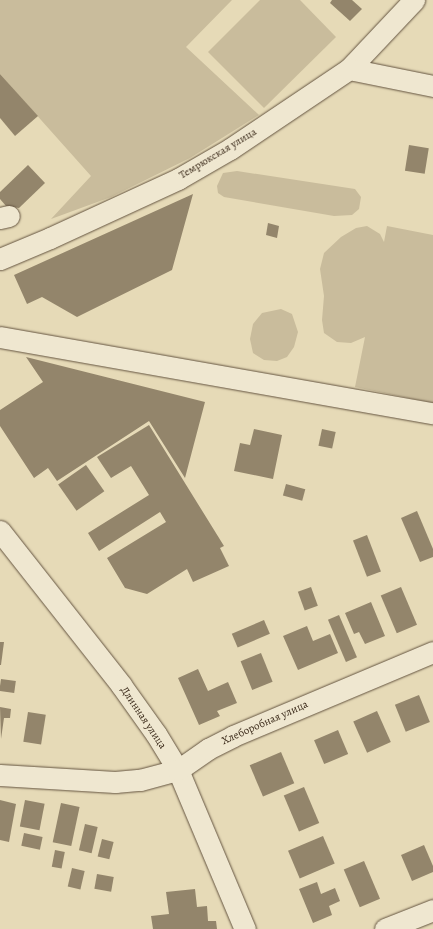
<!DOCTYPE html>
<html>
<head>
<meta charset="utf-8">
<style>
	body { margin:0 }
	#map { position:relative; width:433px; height:929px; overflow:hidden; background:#e6dab7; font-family:Alegreya,serif }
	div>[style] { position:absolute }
	.green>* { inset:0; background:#c9bc9c }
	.building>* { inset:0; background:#93856b; transform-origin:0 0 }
	.roads { filter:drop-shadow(0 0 1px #645440) drop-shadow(0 0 1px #645440) }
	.minor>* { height:21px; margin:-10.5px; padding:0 10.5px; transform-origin:10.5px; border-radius:10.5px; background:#efe7d0 }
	span { translate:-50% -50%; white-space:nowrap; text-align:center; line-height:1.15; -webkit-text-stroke:4px #efe7d0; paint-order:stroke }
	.street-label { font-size:11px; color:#392818 }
</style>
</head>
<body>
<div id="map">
	<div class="green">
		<div style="clip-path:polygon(0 0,232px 0,186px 47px,259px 115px,190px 158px,111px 197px,51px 219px,91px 176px,0 74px)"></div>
		<div style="clip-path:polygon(260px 0,300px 0,336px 37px,264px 108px,208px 52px)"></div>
		<div style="clip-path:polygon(237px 171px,355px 189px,361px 197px,359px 209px,352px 215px,334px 216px,224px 197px,218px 193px,217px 186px,223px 173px)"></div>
		<div style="clip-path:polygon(367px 226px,380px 234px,384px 242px,387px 226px,433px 235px,433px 403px,355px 387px,365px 337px,351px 343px,337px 342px,324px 333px,322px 320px,324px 296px,320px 269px,324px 253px,341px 237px,356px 228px)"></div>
		<div style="clip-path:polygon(281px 309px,292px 314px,298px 332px,294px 347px,287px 357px,277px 361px,264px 360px,253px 353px,250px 339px,253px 324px,262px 313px)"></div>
	</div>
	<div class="building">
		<div style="clip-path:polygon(332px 0,352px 0,362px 9px,350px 21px,330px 3px)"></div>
		<div style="clip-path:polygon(0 74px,38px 116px,15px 136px,0 118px)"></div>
		<div style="left:409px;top:145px;width:20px;height:26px;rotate:9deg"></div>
		<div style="clip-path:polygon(28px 165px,45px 183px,19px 208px,6px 206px,0 199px,0 192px)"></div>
		<div style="clip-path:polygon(193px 194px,172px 270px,77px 317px,42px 297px,27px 304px,14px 275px)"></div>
		<div style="clip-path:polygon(268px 223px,279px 226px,277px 238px,266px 235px)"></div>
		<div style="clip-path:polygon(26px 357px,205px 402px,185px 478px,149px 421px,57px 481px,48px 468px,34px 478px,0 426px,0 410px,43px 382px)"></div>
		<div style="clip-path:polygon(149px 425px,224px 546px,220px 548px,229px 566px,193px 582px,187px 569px,147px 594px,125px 588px,107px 558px,166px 522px,160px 512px,99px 551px,88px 533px,149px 495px,131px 466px,111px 478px,97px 457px)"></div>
		<div style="clip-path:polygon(254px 429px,282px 435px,273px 479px,234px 471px,240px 443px,250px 445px)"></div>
		<div style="left:322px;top:429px;width:14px;height:17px;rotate:12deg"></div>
		<div style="left:86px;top:465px;width:32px;height:34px;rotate:55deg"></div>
		<div style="left:286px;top:484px;width:20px;height:12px;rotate:15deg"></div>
		<div style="clip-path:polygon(417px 511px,433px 549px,433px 557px,420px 562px,401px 518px)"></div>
		<div style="left:367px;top:535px;width:39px;height:15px;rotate:69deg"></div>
		<div style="left:311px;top:587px;width:20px;height:14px;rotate:70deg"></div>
		<div style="left:401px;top:587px;width:41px;height:22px;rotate:67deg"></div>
		<div style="clip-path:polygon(371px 602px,385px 636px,365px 644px,359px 632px,354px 634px,345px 613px)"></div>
		<div style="left:339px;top:615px;width:46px;height:12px;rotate:67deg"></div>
		<div style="left:264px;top:620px;width:15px;height:35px;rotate:67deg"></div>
		<div style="clip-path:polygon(307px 626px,313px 641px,330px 634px,338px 653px,298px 670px,283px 636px)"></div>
		<div style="clip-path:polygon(0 642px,4px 642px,1px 665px,0 665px)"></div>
		<div style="left:261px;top:653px;width:31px;height:22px;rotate:68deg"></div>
		<div style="clip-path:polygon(198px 669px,208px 691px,228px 682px,237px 703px,217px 711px,220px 716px,199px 725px,178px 678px)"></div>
		<div style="left:1px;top:679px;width:15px;height:12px;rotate:8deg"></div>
		<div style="left:419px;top:695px;width:29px;height:26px;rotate:68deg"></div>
		<div style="clip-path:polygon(0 707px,11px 709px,10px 718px,4px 718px,1px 739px)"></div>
		<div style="left:377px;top:711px;width:34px;height:26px;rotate:66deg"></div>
		<div style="left:28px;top:712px;width:18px;height:30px;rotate:9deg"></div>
		<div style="left:338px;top:730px;width:26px;height:26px;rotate:67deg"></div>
		<div style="left:281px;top:752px;width:34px;height:34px;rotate:67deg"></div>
		<div style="left:304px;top:787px;width:39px;height:22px;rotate:67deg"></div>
		<div style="clip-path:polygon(0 800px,16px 804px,9px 842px,0 840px)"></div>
		<div style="left:25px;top:800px;width:20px;height:27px;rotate:11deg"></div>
		<div style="left:61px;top:803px;width:19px;height:40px;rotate:12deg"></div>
		<div style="left:85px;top:824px;width:13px;height:27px;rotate:13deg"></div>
		<div style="left:24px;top:833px;width:19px;height:13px;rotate:12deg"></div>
		<div style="left:323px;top:836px;width:30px;height:38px;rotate:67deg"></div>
		<div style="left:102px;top:839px;width:12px;height:18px;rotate:14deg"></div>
		<div style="clip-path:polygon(424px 845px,433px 866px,433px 872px,412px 881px,401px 855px)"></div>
		<div style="left:55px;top:850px;width:10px;height:17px;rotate:11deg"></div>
		<div style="left:364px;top:861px;width:41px;height:22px;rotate:67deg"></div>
		<div style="left:72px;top:868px;width:13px;height:19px;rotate:13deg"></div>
		<div style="left:97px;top:874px;width:17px;height:15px;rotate:10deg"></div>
		<div style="clip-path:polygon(317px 882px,321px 894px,335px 888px,340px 901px,329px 906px,332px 915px,313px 923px,299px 889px)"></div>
		<div style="clip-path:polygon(195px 889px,197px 907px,207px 906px,208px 921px,216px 921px,217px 929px,153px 929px,151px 916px,169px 914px,166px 892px)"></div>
	</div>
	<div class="roads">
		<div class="minor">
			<div style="left:349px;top:69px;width:95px;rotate:-46.7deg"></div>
			<div style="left:0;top:218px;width:9px;rotate:-13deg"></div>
			<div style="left:0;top:259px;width:54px;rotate:-22.8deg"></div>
			<div style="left:50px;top:238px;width:141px;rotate:-24.7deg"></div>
			<div style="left:178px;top:179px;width:60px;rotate:-30deg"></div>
			<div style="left:230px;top:149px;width:143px;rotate:-33.9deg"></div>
			<div style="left:349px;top:69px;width:86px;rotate:11.4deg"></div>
			<div style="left:0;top:337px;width:440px;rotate:10deg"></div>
			<div style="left:0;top:531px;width:196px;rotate:51.8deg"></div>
			<div style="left:121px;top:685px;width:60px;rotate:54.5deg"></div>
			<div style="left:156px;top:734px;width:42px;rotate:58.6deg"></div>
			<div style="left:178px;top:770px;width:173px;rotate:67.2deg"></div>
			<div style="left:0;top:775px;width:115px;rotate:3.5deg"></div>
			<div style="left:115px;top:782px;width:25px;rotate:-5deg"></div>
			<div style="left:140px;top:780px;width:39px;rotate:-15deg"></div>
			<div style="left:178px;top:770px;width:37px;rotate:-35deg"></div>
			<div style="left:208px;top:749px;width:28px;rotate:-27deg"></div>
			<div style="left:233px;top:736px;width:217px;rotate:-22.8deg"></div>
			<div style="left:385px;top:929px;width:52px;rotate:-21.6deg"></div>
		</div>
	</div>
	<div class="street-label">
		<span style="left:218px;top:154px;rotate:-31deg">Темрюкская улица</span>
		<span style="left:143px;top:718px;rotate:56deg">Длинная улица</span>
		<span style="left:265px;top:723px;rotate:-24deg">Хлеборобная улица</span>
	</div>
</div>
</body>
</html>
